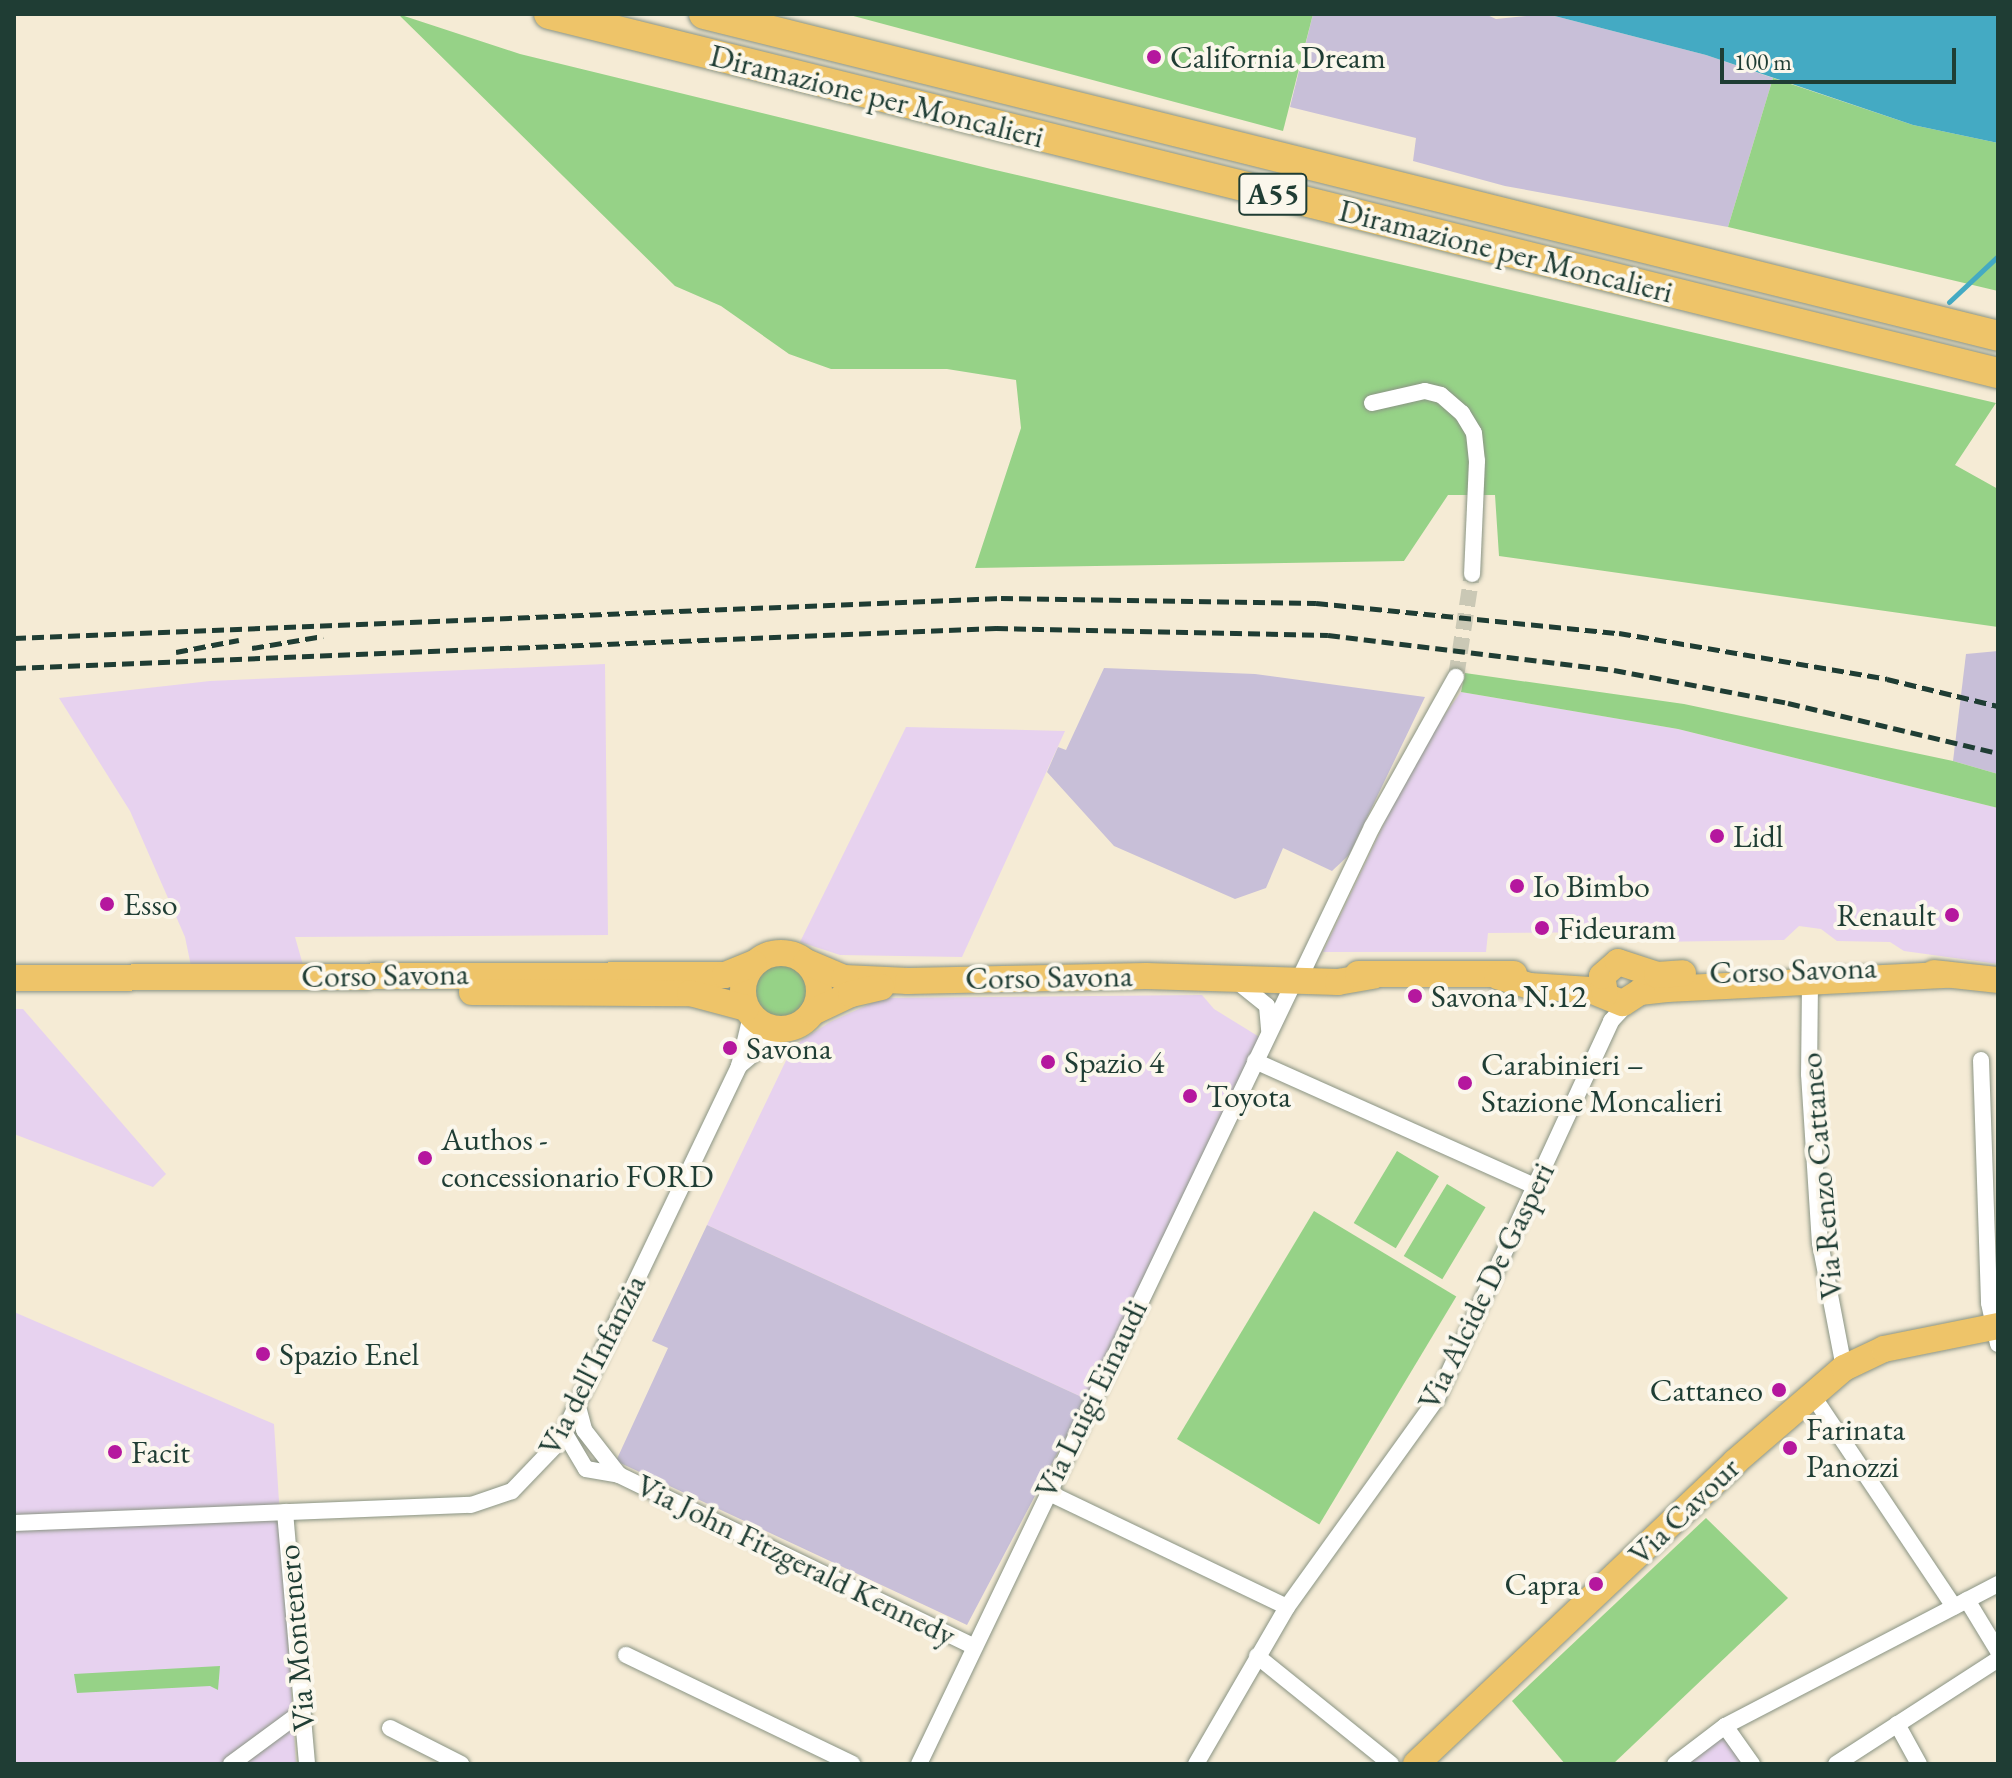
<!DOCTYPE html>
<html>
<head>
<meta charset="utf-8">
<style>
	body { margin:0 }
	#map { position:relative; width:2012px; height:1778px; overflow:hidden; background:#f5ebd5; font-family:"EB Garamond",serif }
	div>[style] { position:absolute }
	.built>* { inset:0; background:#e7d2ef }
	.industrial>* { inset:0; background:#c8bfd8 }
	.green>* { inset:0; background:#96d287; transform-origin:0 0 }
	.round { border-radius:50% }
	.water>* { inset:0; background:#44aac3 }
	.stream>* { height:5px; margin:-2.5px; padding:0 2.5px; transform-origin:2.5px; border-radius:2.5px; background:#44aac3 }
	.minor-tunnel>* { height:16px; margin-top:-8px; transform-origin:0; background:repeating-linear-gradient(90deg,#cac8b5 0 16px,transparent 0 24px) }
	.roads { filter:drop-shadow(0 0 2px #8a9484) drop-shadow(0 0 2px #8a9484) }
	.minor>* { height:16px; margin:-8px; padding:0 8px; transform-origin:8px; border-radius:8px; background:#fff }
	.primary>* { height:26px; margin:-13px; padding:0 13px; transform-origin:13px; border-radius:13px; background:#eec469 }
	.primary>.ring { margin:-13px; padding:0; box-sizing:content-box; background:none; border:26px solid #eec469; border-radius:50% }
	.motorway>* { height:30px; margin:-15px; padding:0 15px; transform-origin:15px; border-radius:15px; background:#eec469 }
	.rail>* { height:5px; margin-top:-2.5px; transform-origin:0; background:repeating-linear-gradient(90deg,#1f3d34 0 12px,transparent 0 18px) }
	.dots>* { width:22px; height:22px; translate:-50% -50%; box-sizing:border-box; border:4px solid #fbf7ec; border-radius:50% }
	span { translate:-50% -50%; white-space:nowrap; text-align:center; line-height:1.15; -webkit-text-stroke:8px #fbf7ec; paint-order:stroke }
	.shield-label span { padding:2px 6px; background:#fbf7ec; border:2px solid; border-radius:6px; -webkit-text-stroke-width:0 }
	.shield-label { font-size:30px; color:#1f3d34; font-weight:700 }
	.poi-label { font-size:32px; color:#1f3d34 }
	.left { translate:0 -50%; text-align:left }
	.right { translate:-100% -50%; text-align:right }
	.street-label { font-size:32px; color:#1f3d34 }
	.frame { position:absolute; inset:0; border:16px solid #1f3d34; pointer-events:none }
	.scale { position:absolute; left:1720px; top:48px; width:236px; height:36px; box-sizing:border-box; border:4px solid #1f3d34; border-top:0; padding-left:10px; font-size:24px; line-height:28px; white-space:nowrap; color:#1f3d34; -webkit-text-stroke:6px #fbf7ec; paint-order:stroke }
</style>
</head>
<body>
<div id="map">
	<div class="built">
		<div style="clip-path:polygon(605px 664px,608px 935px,295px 937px,303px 965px,191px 966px,185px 937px,130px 811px,59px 698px,210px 681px)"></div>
		<div style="clip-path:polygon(1461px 692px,1678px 729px,1998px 808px,1998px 964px,1904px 951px,1890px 942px,1837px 941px,1821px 929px,1799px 926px,1784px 940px,1651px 942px,1652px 926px,1632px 932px,1488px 933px,1486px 952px,1323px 952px,1418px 752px)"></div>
		<div style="clip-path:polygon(906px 727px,1065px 731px,962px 957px,840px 955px,800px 942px)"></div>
		<div style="clip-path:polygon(1202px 995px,1214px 1009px,1261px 1038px,1086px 1399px,707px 1225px,793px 1046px,830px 1022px,883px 998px)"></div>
		<div style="clip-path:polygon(14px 1009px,23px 1009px,166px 1174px,153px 1187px,14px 1134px)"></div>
		<div style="clip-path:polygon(14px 1312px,274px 1424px,296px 1764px,14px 1764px)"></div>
		<div style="clip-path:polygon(1724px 1732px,1748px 1764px,1684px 1764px)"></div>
	</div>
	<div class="industrial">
		<div style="clip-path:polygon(1313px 14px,1485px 14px,1496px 19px,1547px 14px,1706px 55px,1773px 78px,1728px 227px,1505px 186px,1413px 161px,1416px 138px,1290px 107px)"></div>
		<div style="clip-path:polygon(1998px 651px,1998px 774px,1953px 761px,1966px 654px)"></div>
		<div style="clip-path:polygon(1104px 668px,1255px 674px,1425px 697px,1349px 855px,1332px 871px,1283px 848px,1266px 888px,1235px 899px,1114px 846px,1047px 772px,1058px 747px,1066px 750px)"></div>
		<div style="clip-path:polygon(707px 1225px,1086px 1399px,967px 1625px,616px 1461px,668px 1348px,652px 1341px)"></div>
	</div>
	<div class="green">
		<div style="clip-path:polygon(398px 14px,520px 54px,991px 169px,1996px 403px,1955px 465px,1998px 489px,1998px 627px,1499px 556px,1495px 495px,1448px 495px,1404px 561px,975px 568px,1021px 428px,1016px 380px,947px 369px,831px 369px,789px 354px,721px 306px,675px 286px)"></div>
		<div style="clip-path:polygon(846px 14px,1313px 14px,1283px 131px)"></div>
		<div style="clip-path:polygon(1773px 78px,1913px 125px,1998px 143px,1998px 291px,1728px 227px)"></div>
		<div style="clip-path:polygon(1465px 673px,1684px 704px,1953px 761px,1998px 774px,1998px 808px,1678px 729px,1461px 692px)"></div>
		<div class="round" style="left:753px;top:964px;width:56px;height:56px"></div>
		<div style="left:1397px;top:1151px;width:49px;height:84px;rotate:31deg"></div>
		<div style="left:1447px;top:1184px;width:45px;height:84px;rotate:31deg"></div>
		<div style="left:1314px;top:1211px;width:166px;height:266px;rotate:31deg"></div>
		<div style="clip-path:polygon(1706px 1518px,1788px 1598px,1613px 1764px,1565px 1764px,1512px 1701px)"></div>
		<div style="clip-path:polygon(220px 1666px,218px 1690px,210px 1686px,77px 1693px,74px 1674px)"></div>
	</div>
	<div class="water">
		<div style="clip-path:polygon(1547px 14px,1998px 14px,1998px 143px,1913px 125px,1706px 55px)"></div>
	</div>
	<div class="stream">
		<div style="left:1949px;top:302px;width:67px;rotate:-43.2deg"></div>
	</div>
	<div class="minor-tunnel">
		<div style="left:1456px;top:677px;width:104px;rotate:-81.2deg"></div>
	</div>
	<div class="roads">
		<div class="minor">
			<div style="left:1372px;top:403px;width:54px;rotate:-12.8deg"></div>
			<div style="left:1425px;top:391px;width:16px;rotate:14deg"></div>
			<div style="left:1441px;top:395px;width:28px;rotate:41deg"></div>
			<div style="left:1462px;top:413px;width:23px;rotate:59deg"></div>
			<div style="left:1474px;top:433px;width:28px;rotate:84deg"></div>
			<div style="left:1477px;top:461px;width:113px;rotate:92.5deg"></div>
			<div style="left:1303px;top:971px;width:160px;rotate:-64.4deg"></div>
			<div style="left:1372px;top:827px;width:172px;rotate:-60.8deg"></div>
			<div style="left:1810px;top:982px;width:92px;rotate:90.6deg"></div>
			<div style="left:1809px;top:1074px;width:169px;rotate:86.3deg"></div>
			<div style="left:1820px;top:1243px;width:127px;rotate:79.1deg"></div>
			<div style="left:1239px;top:983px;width:36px;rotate:39deg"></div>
			<div style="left:1267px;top:1006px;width:24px;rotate:85deg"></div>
			<div style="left:1981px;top:1060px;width:243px;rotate:88.1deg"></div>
			<div style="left:1989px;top:1303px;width:42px;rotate:77.6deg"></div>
			<div style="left:1255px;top:1061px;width:307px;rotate:24.1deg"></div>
			<div style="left:739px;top:1066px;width:57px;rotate:-40.1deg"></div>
			<div style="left:1811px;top:1393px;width:257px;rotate:56.2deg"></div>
			<div style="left:577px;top:1403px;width:28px;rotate:75deg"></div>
			<div style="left:584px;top:1430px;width:57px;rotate:52.1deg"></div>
			<div style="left:619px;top:1475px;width:393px;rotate:25.8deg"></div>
			<div style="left:564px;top:1432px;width:43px;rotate:59.3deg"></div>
			<div style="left:586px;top:1469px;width:34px;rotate:10deg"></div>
			<div style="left:1047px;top:1492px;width:266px;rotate:25.6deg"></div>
			<div style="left:285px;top:1512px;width:253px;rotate:85deg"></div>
			<div style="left:14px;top:1523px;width:457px;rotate:-2.3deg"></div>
			<div style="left:471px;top:1505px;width:43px;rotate:-18.9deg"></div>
			<div style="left:512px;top:1491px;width:68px;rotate:-46.2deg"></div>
			<div style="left:559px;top:1442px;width:417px;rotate:-64.4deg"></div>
			<div style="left:739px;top:1066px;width:51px;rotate:-76.5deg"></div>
			<div style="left:1967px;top:1600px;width:60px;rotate:58.7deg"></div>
			<div style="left:626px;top:1655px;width:251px;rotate:25.7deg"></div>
			<div style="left:1257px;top:1656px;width:172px;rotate:38.9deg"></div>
			<div style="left:1897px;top:1724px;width:46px;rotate:61.2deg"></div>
			<div style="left:1725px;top:1726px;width:47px;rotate:54.6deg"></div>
			<div style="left:390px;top:1728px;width:80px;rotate:26.9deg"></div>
			<div style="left:231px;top:1764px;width:89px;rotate:-36.4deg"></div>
			<div style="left:919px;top:1764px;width:867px;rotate:-64.38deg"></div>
			<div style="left:1196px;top:1764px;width:181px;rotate:-59.9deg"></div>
			<div style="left:1287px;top:1607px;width:257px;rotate:-54.3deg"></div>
			<div style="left:1437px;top:1398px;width:415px;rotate:-65.2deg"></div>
			<div style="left:1611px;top:1021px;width:26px;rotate:-47deg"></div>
			<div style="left:1675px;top:1764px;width:63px;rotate:-37.2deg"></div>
			<div style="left:1725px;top:1726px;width:308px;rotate:-27.5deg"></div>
			<div style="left:1836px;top:1764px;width:193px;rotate:-32.9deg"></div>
		</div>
		<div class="primary">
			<div class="ring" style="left:743px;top:953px;width:50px;height:50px"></div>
			<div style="left:806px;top:962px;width:41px;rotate:22.8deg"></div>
			<div style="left:844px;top:978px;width:64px;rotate:2.7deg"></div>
			<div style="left:908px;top:981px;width:238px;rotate:-1.2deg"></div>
			<div style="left:1146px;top:976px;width:192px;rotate:1.8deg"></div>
			<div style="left:1338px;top:982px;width:36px;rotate:-10deg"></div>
			<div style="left:1934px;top:973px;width:64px;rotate:6.2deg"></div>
			<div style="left:1358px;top:974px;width:156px"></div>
			<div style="left:1497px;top:976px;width:34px;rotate:17deg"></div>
			<div style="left:1530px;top:986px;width:60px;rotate:3.8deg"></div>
			<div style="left:1590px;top:990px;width:35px;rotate:22deg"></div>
			<div style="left:1623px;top:1003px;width:20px;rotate:-33deg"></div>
			<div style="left:1640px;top:992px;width:27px;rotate:-6deg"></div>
			<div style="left:1667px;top:989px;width:281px;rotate:-2.9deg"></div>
			<div style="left:14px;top:978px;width:711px;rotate:-0.24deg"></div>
			<div style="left:725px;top:975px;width:31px;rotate:-22deg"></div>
			<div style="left:472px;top:992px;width:218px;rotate:0.3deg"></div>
			<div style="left:690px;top:993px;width:58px;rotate:15deg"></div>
			<div style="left:1605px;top:994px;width:18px;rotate:-99deg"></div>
			<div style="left:1602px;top:976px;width:21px;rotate:-41deg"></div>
			<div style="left:1618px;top:962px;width:41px;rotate:18.4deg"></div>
			<div style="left:1657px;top:975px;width:26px;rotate:-4deg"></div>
			<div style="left:813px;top:1012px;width:42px;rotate:-25.3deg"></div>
			<div style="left:851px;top:994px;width:31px;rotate:-13deg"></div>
			<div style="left:1416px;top:1764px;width:439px;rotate:-43.4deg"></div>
			<div style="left:1735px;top:1462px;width:144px;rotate:-40.8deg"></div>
			<div style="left:1844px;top:1368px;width:44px;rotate:-25.4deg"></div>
			<div style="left:1884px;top:1349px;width:116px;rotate:-11.4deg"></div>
		</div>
		<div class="motorway">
			<div style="left:549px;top:14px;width:1493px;rotate:13.92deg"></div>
			<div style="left:704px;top:14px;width:1333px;rotate:13.97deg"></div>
		</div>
	</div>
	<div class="rail">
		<div style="left:14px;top:638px;width:988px;rotate:-2.32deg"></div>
		<div style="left:1001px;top:598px;width:315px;rotate:0.9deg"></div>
		<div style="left:1316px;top:603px;width:304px;rotate:5.7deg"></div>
		<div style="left:1619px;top:633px;width:272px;rotate:9.7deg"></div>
		<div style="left:1887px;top:679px;width:114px;rotate:13.7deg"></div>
		<div style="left:252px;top:648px;width:72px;rotate:-9.6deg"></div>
		<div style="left:176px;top:652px;width:64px;rotate:-10.8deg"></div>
		<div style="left:14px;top:668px;width:983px;rotate:-2.33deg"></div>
		<div style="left:996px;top:628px;width:332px;rotate:1.2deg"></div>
		<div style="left:1328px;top:635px;width:288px;rotate:7deg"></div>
		<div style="left:1614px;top:670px;width:177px;rotate:10.7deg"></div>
		<div style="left:1788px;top:703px;width:216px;rotate:13.4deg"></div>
	</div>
	<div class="dots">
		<div style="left:1154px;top:57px;background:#b5179e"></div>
		<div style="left:1717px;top:836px;background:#b5179e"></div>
		<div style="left:1517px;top:886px;background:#b5179e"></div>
		<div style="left:107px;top:904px;background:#b5179e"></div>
		<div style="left:1952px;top:915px;background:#b5179e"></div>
		<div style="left:1542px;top:928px;background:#b5179e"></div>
		<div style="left:1415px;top:996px;background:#b5179e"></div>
		<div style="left:730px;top:1048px;background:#b5179e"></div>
		<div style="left:1048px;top:1062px;background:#b5179e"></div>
		<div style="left:1465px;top:1083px;background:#b5179e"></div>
		<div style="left:1190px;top:1096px;background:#b5179e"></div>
		<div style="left:425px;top:1158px;background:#b5179e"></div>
		<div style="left:263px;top:1354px;background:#b5179e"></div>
		<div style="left:1779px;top:1390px;background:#b5179e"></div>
		<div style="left:1790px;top:1448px;background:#b5179e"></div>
		<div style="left:115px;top:1452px;background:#b5179e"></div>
		<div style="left:1596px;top:1584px;background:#b5179e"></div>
	</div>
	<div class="shield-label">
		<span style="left:1273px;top:194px">A55</span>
	</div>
	<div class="poi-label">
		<span class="left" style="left:1170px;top:57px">California Dream</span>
		<span class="left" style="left:1733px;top:836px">Lidl</span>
		<span class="left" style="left:1533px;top:886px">Io Bimbo</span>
		<span class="left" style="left:123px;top:904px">Esso</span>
		<span class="right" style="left:1936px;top:915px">Renault</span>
		<span class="left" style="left:1558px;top:928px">Fideuram</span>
		<span class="left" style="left:1431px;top:996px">Savona N.12</span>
		<span class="left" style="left:746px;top:1048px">Savona</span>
		<span class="left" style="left:1064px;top:1062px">Spazio 4</span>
		<span class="left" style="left:1481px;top:1083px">Carabinieri –<br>Stazione Moncalieri</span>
		<span class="left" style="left:1206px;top:1096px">Toyota</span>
		<span class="left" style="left:441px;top:1158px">Authos -<br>concessionario FORD</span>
		<span class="left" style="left:279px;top:1354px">Spazio Enel</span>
		<span class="right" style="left:1763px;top:1390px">Cattaneo</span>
		<span class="left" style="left:1806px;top:1448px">Farinata<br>Panozzi</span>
		<span class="left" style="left:131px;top:1452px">Facit</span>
		<span class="right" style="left:1580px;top:1584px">Capra</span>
	</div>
	<div class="street-label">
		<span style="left:877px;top:96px;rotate:14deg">Diramazione per Moncalieri</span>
		<span style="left:1506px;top:251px;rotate:14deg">Diramazione per Moncalieri</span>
		<span style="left:1793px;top:970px;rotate:-2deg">Corso Savona</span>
		<span style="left:385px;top:975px;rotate:-1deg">Corso Savona</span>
		<span style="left:1049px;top:977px;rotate:-1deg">Corso Savona</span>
		<span style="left:1821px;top:1176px;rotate:-95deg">Via Renzo Cattaneo</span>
		<span style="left:1486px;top:1286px;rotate:-64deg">Via Alcide De Gasperi</span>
		<span style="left:592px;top:1365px;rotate:-63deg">Via dell'Infanzia</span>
		<span style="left:1091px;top:1399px;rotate:-64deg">Via Luigi Einaudi</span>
		<span style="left:1684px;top:1511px;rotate:-44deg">Via Cavour</span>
		<span style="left:796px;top:1560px;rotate:26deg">Via John Fitzgerald Kennedy</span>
		<span style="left:296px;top:1638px;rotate:-95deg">Via Montenero</span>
	</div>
	<div class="frame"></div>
	<div class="scale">100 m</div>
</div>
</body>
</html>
